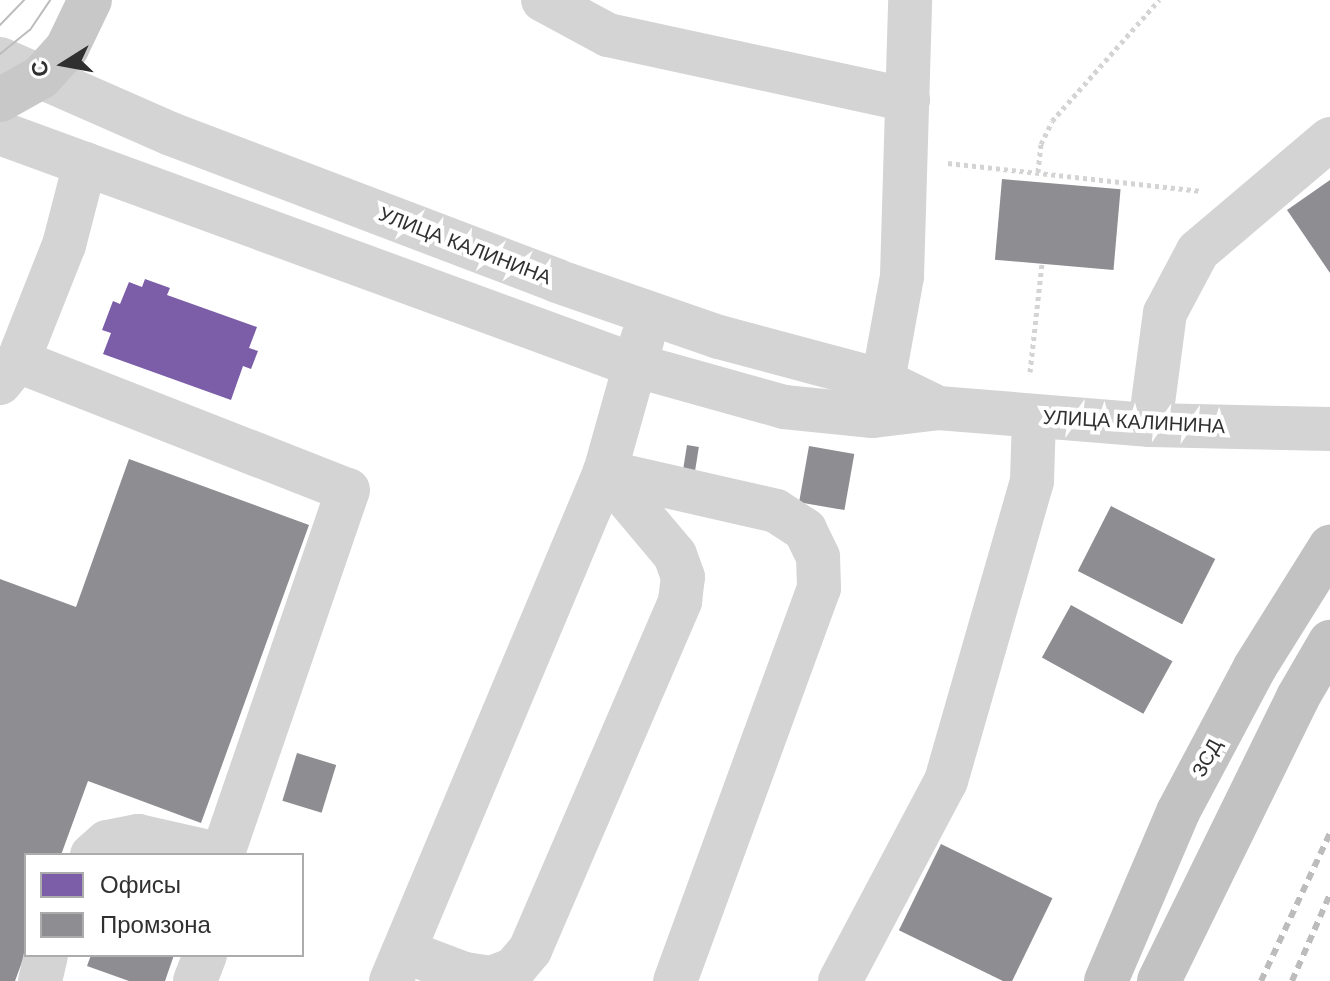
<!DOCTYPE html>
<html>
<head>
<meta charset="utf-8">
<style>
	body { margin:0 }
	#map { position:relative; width:1330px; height:981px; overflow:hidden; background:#fff; font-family:Arial,sans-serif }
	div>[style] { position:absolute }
	.offices>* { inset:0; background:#7b5ea7 }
	.industry>* { inset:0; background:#8d8d92; transform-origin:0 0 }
	.path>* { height:5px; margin-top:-2.5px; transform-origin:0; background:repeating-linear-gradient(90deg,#d4d4d4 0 4px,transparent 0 8px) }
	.minor>* { height:44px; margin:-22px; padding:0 22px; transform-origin:22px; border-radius:22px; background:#d4d4d4 }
	.major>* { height:44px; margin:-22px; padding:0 22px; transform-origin:22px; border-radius:22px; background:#c8c8c8 }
	.highway>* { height:44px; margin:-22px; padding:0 22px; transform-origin:22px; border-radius:22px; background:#c2c2c2 }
	.tram>* { height:2px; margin:-1px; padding:0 1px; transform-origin:1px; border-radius:1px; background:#bcbcbc }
	.rail>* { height:6px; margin-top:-3px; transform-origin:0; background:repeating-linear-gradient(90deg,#bcbcbc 0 8px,transparent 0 14px) }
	span { translate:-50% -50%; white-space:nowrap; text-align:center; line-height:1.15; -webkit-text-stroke:8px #fff; paint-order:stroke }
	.street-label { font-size:20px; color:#303030 }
	.legend { position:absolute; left:24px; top:853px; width:280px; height:104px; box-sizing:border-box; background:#fff; border:2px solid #acacac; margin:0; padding:10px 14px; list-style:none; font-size:24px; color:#303030 }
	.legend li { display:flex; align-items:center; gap:16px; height:40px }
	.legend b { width:40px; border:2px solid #acacac }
	.north { position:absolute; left:24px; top:24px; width:80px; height:80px; -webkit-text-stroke:6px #fff; paint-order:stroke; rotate:259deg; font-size:22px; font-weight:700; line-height:32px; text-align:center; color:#303030 }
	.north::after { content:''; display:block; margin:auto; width:28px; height:36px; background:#303030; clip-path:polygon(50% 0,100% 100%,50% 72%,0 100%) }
</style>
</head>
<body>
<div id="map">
	<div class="offices">
		<div style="clip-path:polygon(145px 279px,170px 288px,167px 295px,257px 327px,249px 348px,258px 351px,251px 369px,243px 366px,231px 400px,103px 354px,111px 333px,102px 330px,113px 301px,120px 304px,129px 282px,142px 287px)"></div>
	</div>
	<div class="industry">
		<div style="left:1002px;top:179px;width:119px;height:81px;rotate:5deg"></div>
		<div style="clip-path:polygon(1330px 180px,1330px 273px,1287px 210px)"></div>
		<div style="left:687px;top:445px;width:12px;height:40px;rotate:9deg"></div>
		<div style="left:809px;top:446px;width:46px;height:57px;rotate:10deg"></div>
		<div style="clip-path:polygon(129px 459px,309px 525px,201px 823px,88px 781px,61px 855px,26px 855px,26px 951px,15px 981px,0 981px,0 579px,76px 607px)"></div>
		<div style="left:1111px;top:506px;width:117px;height:73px;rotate:27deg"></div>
		<div style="left:1071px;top:605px;width:116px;height:60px;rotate:29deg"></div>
		<div style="left:297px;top:753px;width:41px;height:50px;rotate:17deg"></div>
		<div style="left:941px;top:844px;width:124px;height:96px;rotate:26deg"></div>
		<div style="clip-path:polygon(91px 955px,174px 955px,165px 981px,129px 981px,87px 966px)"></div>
	</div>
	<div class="path">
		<div style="left:948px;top:163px;width:255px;rotate:6.3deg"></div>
		<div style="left:1038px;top:172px;width:28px;rotate:-84deg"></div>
		<div style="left:1041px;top:144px;width:25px;rotate:-64deg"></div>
		<div style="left:1052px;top:121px;width:162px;rotate:-48.5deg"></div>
		<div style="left:1030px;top:372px;width:109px;rotate:-83.7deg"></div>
	</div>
	<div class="minor">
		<div style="left:543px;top:0;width:74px;rotate:28.3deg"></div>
		<div style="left:608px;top:35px;width:307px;rotate:12.2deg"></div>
		<div style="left:0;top:59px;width:187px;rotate:23.7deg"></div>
		<div style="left:171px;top:134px;width:413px;rotate:20.8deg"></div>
		<div style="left:557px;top:281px;width:171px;rotate:19.1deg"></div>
		<div style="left:719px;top:337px;width:170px;rotate:15deg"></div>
		<div style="left:883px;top:381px;width:61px;rotate:26.1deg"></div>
		<div style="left:0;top:133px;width:675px;rotate:20.1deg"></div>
		<div style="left:634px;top:365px;width:156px;rotate:15.6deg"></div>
		<div style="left:784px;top:407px;width:89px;rotate:5.8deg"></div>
		<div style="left:873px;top:416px;width:65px;rotate:-7deg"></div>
		<div style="left:938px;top:408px;width:213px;rotate:4.6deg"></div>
		<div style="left:1150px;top:425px;width:180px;rotate:1.3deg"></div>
		<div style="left:18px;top:361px;width:354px;rotate:21.4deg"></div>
		<div style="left:348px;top:490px;width:386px;rotate:109deg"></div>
		<div style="left:883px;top:381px;width:107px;rotate:-79.7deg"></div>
		<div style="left:902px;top:276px;width:276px;rotate:-88.3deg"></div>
		<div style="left:0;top:383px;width:28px;rotate:-51deg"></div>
		<div style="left:18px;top:361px;width:125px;rotate:-68.4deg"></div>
		<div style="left:64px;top:245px;width:84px;rotate:-75.5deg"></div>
		<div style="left:1150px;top:425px;width:113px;rotate:-82.4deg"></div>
		<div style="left:1165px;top:313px;width:70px;rotate:-62deg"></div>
		<div style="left:1198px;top:251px;width:173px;rotate:-40.3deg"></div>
		<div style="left:605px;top:472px;width:175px;rotate:12.8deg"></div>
		<div style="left:776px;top:511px;width:35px;rotate:33deg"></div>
		<div style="left:805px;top:530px;width:30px;rotate:64deg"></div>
		<div style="left:818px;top:557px;width:31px;rotate:88deg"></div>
		<div style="left:819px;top:588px;width:419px;rotate:110.1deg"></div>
		<div style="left:92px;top:855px;width:20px;rotate:-41deg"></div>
		<div style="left:107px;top:842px;width:32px;rotate:-11deg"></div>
		<div style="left:138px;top:836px;width:86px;rotate:12.7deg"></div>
		<div style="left:404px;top:951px;width:65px;rotate:20.7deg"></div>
		<div style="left:465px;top:974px;width:26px;rotate:9deg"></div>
		<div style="left:491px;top:978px;width:25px;rotate:-21deg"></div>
		<div style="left:514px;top:969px;width:25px;rotate:-50deg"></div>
		<div style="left:530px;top:950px;width:380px;rotate:-66.7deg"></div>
		<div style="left:680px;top:601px;width:24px;rotate:-83deg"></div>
		<div style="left:683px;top:577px;width:23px;rotate:-110deg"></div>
		<div style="left:675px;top:555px;width:109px;rotate:-130.1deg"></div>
		<div style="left:40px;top:981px;width:27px;rotate:-77deg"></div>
		<div style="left:195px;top:981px;width:28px;rotate:-69deg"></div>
		<div style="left:391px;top:981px;width:552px;rotate:-67.2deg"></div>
		<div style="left:605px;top:472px;width:140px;rotate:-74.3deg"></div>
		<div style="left:840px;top:981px;width:226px;rotate:-62.1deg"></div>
		<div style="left:946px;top:781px;width:312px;rotate:-74deg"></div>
		<div style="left:1032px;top:481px;width:63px;rotate:-88.2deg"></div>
	</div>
	<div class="major">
		<div style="left:0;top:100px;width:47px;rotate:-29.3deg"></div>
		<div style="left:41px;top:77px;width:39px;rotate:-48deg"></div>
		<div style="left:67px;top:48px;width:53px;rotate:-64.4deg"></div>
	</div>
	<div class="highway">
		<div style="left:1106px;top:981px;width:184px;rotate:-66.9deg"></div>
		<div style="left:1178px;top:812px;width:164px;rotate:-62deg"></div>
		<div style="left:1255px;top:667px;width:142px;rotate:-58deg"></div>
		<div style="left:1159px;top:981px;width:316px;rotate:-63.9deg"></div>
		<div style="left:1298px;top:697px;width:64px;rotate:-59.8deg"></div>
	</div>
	<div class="tram">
		<div style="left:0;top:25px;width:35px;rotate:-46deg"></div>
		<div style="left:0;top:54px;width:38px;rotate:-39deg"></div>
		<div style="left:30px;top:30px;width:36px;rotate:-56deg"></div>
	</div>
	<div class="rail">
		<div style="left:1261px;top:981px;width:163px;rotate:-65deg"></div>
		<div style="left:1292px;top:981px;width:95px;rotate:-66.4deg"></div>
	</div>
	<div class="street-label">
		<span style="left:465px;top:246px;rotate:21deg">УЛИЦА КАЛИНИНА</span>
		<span style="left:1134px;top:422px;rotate:3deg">УЛИЦА КАЛИНИНА</span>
		<span style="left:1207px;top:758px;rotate:-62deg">ЗСД</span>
	</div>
	<ul class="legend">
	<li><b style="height:22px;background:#7b5ea7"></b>Офисы</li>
	<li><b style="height:22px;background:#8d8d92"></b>Промзона</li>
	</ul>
	<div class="north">С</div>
</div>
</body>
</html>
